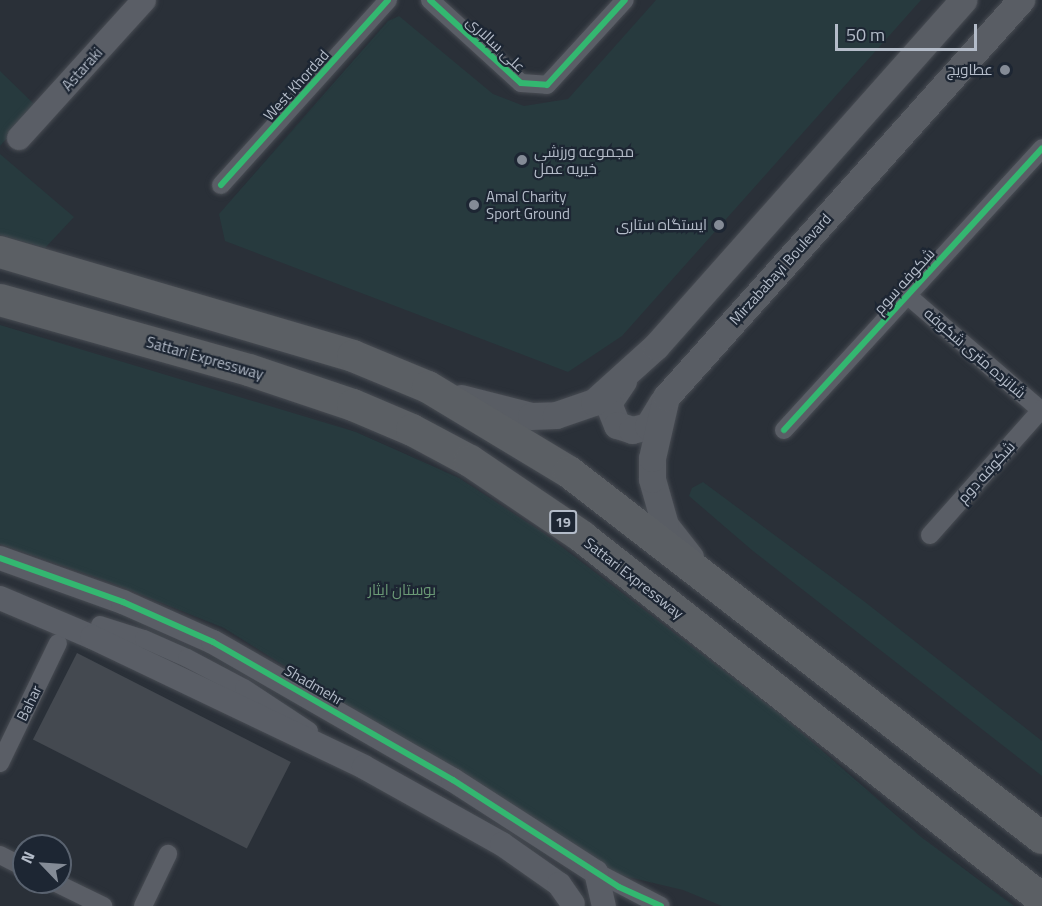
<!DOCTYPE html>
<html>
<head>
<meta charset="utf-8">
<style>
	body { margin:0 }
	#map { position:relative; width:1042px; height:906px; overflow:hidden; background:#2a3038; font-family:"Titillium Web",Cairo,sans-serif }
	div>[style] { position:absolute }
	.green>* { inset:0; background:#273a3e }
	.building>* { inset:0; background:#444950; transform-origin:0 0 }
	.roads { filter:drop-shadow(0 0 2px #484c53) drop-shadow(0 0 2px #484c53) }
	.minor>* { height:18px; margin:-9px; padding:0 9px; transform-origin:9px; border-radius:9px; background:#5a5e66 }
	.tertiary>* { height:24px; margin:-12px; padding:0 12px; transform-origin:12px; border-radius:12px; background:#5a5e66 }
	.secondary>* { height:27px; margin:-13.5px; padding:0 13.5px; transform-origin:13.5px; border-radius:13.5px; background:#595d64 }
	.trunk>* { height:32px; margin:-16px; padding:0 16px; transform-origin:16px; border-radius:16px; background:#5b5f64 }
	.cycleway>* { height:6px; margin:-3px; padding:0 3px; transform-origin:3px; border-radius:3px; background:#33b770 }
	.dots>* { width:16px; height:16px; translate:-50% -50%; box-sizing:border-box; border:3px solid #1d2633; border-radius:50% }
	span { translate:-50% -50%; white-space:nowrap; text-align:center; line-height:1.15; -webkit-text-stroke:4.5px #1d2633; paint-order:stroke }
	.shield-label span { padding:2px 4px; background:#1d2633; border:2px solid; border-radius:4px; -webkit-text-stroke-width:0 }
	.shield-label { font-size:14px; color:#b4bcc9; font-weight:700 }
	.street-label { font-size:15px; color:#b4bcc9 }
	.poi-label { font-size:15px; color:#b4bcc9 }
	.right { translate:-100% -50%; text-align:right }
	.left { translate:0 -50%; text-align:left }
	.park-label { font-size:15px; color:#6b9a76 }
	.north { position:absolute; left:12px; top:834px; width:60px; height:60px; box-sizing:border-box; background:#1d2633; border:2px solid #59626f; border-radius:50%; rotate:295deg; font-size:16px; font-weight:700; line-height:24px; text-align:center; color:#b4bcc9 }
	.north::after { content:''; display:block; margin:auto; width:21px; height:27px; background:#848b96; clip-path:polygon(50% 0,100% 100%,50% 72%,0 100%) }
	.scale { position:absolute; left:835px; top:24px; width:142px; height:27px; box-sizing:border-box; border:3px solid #b4bcc9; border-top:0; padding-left:8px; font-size:18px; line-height:21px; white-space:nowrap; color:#b4bcc9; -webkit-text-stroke:4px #1d2633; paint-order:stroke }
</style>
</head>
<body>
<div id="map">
	<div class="green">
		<div style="clip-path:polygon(656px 0,921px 0,622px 336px,568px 372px,225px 241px,219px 214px,388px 21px,399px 16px,493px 94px,524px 106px,568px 99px)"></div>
		<div style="clip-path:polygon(0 71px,36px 106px,0 146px)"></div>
		<div style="clip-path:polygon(0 154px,74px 217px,45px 248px,0 235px)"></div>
		<div style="clip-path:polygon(0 325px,356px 432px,459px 478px,545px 534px,780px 714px,921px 837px,1014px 906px,722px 906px,683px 890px,620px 875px,224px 628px,110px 582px,0 544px)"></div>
		<div style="clip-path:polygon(703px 482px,865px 602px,1042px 741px,1042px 776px,753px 551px,689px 496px,692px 488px)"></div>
	</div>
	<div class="building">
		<div style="left:77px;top:653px;width:240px;height:97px;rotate:27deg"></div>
	</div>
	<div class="roads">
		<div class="minor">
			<div style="left:430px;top:0;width:123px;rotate:42.4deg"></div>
			<div style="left:521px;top:83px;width:26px;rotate:4deg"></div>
			<div style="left:547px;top:85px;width:115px;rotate:-47.5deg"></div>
			<div style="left:221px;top:185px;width:249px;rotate:-47.9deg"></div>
			<div style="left:907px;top:295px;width:178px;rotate:40.7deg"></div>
			<div style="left:784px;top:430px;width:382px;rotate:-47.5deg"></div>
			<div style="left:930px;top:535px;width:169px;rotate:-48.4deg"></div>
			<div style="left:100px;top:625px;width:46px;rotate:17.7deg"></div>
			<div style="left:144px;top:639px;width:47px;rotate:23.8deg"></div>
			<div style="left:187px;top:658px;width:64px;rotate:27.8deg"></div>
			<div style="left:244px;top:688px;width:78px;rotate:33.5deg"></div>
			<div style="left:0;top:763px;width:133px;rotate:-64.2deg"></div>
			<div style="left:0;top:855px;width:27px;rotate:27deg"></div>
			<div style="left:596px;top:872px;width:73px;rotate:27.6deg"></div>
			<div style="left:54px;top:882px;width:55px;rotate:26.1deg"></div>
			<div style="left:143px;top:906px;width:58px;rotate:-64.3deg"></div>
		</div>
		<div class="tertiary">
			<div style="left:19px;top:138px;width:186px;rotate:-47.8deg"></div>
			<div style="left:0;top:558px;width:131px;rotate:19.7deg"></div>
			<div style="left:123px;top:602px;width:98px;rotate:24deg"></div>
			<div style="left:213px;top:642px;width:277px;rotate:29.9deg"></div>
			<div style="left:453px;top:780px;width:170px;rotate:32.8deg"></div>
			<div style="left:0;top:598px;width:100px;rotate:23deg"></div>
			<div style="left:92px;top:637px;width:301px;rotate:25.5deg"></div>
			<div style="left:364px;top:767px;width:158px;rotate:29.2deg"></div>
			<div style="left:502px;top:844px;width:70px;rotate:35.1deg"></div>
			<div style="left:559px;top:884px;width:24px;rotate:55deg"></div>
			<div style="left:596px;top:872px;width:35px;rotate:77deg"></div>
		</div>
		<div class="secondary">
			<div style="left:623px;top:381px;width:27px;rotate:124deg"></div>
			<div style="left:608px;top:403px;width:24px;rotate:68deg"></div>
			<div style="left:617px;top:425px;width:16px;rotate:18deg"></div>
			<div style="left:632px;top:430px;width:16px;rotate:-14deg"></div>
			<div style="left:648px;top:426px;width:27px;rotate:-59deg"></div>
			<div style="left:461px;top:398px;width:72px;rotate:14.4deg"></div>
			<div style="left:531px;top:416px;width:25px;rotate:-2deg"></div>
			<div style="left:556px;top:415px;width:40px;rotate:-18.9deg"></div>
			<div style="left:594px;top:402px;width:84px;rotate:-42.1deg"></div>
			<div style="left:656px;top:346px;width:463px;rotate:-48.4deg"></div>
			<div style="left:690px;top:557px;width:41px;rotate:-128deg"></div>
			<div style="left:665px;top:525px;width:48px;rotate:-105.8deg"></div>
			<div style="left:652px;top:479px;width:21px;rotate:-90deg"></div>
			<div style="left:652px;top:458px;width:63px;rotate:-77.1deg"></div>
			<div style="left:666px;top:397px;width:533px;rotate:-48.2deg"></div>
		</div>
		<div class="trunk">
			<div style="left:0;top:252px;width:368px;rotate:16.4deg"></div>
			<div style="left:353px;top:356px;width:81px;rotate:22.5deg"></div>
			<div style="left:428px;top:387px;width:165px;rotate:31.1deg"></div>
			<div style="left:569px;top:472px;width:598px;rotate:37.73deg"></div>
			<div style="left:0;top:300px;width:259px;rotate:15.7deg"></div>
			<div style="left:249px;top:370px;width:110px;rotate:18.6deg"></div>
			<div style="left:353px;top:405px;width:64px;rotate:23deg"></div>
			<div style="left:412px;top:430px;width:66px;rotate:28.1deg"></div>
			<div style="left:470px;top:461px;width:134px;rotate:34deg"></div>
			<div style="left:581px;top:536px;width:587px;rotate:38.22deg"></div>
		</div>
	</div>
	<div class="cycleway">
		<div style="left:430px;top:0;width:123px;rotate:42.4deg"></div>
		<div style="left:521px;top:83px;width:26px;rotate:4deg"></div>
		<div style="left:547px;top:85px;width:115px;rotate:-47.5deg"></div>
		<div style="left:221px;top:185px;width:249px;rotate:-47.9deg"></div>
		<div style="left:784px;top:430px;width:382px;rotate:-47.5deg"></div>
		<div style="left:0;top:558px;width:131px;rotate:19.7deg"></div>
		<div style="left:123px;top:602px;width:98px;rotate:24deg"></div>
		<div style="left:213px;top:642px;width:277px;rotate:29.9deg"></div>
		<div style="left:453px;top:780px;width:197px;rotate:32.8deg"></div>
		<div style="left:619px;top:887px;width:46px;rotate:24.3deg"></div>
	</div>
	<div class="dots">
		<div style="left:1005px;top:70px;background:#848b96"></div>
		<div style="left:522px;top:160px;background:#848b96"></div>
		<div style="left:474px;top:205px;background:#848b96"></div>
		<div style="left:719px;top:225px;background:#848b96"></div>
	</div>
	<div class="shield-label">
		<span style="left:563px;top:522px">19</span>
	</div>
	<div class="street-label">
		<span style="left:496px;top:44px;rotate:43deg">علی سالاری</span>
		<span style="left:82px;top:69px;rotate:-48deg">Astaraki</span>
		<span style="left:296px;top:85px;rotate:-48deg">West Khordad</span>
		<span style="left:780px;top:269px;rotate:-48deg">Mirzababayi Boulevard</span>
		<span style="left:904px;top:281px;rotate:-48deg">شکوفه سوم</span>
		<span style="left:975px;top:353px;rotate:41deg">شانزده متری شکوفه</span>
		<span style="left:205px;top:358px;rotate:16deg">Sattari Expressway</span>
		<span style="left:986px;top:472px;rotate:-48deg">شکوفه دوم</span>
		<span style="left:634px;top:578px;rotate:38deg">Sattari Expressway</span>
		<span style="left:314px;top:685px;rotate:30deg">Shadmehr</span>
		<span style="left:29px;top:703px;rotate:-64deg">Bahar</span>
	</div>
	<div class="poi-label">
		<span class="right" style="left:993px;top:70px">عطاویچ</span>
		<span class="left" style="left:534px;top:160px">مجموعه ورزشی<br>خیریه عمل</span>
		<span class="left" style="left:486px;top:205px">Amal Charity<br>Sport Ground</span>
		<span class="right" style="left:707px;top:225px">ایستگاه ستاری</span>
	</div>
	<div class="park-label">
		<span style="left:402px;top:590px">بوستان ایثار</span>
	</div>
	<div class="north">N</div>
	<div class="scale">50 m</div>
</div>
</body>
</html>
